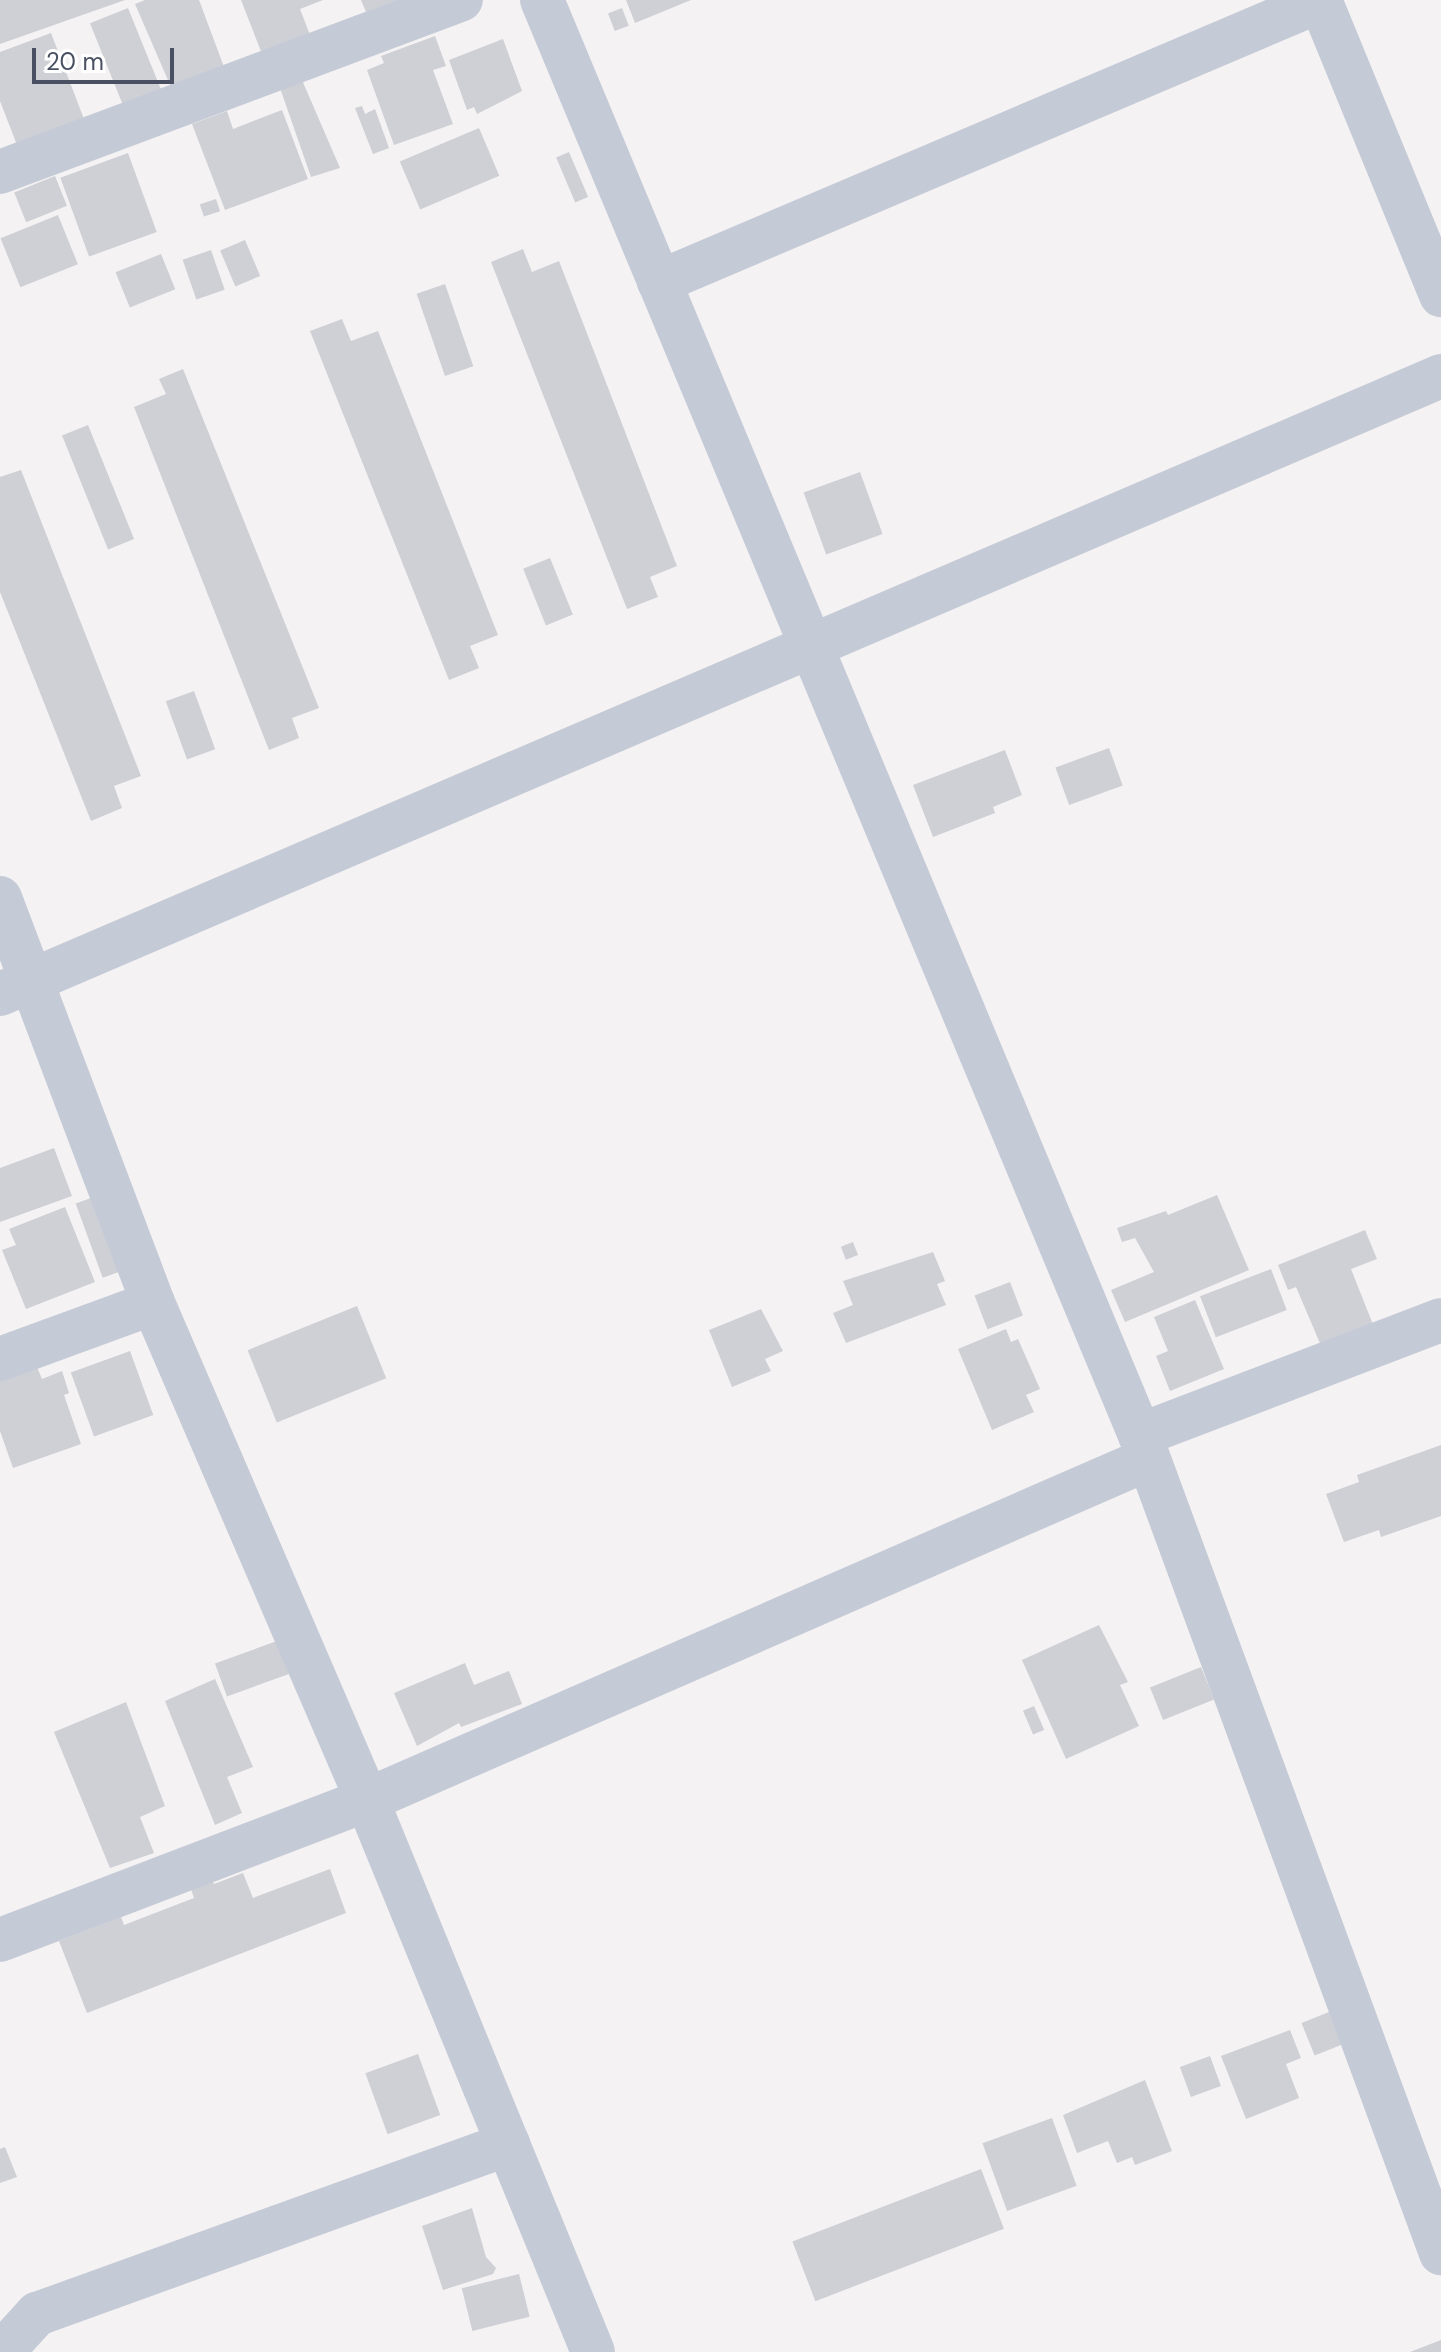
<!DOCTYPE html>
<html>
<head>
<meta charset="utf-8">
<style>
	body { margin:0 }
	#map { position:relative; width:1441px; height:2352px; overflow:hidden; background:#f4f2f2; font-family:"DM Sans",sans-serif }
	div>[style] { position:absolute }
	.building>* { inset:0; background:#ced0d6; transform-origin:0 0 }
	.minor>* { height:44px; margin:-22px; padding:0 22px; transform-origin:22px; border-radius:22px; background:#c5cad7 }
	span { translate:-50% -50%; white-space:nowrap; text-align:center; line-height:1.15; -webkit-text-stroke:8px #fff; paint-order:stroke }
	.scale { position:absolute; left:32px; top:48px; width:142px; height:36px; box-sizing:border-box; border:4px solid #485061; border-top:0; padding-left:10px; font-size:24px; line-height:28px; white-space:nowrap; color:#485061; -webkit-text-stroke:6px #fff; paint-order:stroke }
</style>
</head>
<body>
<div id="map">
	<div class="building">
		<div style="clip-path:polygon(0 0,125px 0,0 44px)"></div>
		<div style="clip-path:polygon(145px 0,199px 0,224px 67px,171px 87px,135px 4px)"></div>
		<div style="clip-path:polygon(241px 0,323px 0,300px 9px,310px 35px,262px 54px)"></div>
		<div style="clip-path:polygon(361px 0,398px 0,366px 12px)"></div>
		<div style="clip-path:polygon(626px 0,691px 0,635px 23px)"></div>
		<div style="left:128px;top:8px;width:88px;height:41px;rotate:68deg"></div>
		<div style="left:622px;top:8px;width:19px;height:15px;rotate:69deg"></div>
		<div style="clip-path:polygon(51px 33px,84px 119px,17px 145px,0 101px,0 52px)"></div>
		<div style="clip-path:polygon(435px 36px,446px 66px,433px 70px,453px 124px,394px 145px,367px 70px,384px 63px,381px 56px)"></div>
		<div style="clip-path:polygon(503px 39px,522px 91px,477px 114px,474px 107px,467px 110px,449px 60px)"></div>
		<div style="clip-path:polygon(302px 80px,340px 168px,311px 177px,280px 88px)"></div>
		<div style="clip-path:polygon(362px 106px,365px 114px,375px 109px,389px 148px,373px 154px,355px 108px)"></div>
		<div style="clip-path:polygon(282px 110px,308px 179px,225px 210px,192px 124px,227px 111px,233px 129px)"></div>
		<div style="left:479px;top:128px;width:52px;height:86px;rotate:67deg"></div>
		<div style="left:569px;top:152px;width:49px;height:14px;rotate:67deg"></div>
		<div style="left:128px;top:153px;width:84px;height:72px;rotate:70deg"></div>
		<div style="left:55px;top:176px;width:32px;height:44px;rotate:68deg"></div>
		<div style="left:216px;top:199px;width:13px;height:17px;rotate:72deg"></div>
		<div style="left:58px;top:215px;width:53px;height:62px;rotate:68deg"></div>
		<div style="left:245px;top:240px;width:39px;height:27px;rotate:67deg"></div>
		<div style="clip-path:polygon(523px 249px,532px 272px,559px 261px,677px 566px,650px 577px,658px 597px,627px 609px,491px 262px)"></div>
		<div style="left:211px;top:250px;width:42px;height:30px;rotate:71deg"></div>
		<div style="left:161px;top:254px;width:38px;height:49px;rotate:68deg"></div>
		<div style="left:445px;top:284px;width:87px;height:30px;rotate:71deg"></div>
		<div style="clip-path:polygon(342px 319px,351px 341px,378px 331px,498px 635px,470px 646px,479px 668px,449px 680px,310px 331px)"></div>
		<div style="clip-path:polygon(183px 369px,319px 708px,292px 718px,299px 738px,269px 750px,134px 407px,166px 394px,159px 379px)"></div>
		<div style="left:88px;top:425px;width:123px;height:28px;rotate:68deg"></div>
		<div style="clip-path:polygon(21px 470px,141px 776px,114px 786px,122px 808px,91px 821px,0 592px,0 477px)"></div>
		<div style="left:860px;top:472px;width:66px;height:60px;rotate:70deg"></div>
		<div style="left:550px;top:558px;width:61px;height:29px;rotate:68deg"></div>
		<div style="left:194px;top:691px;width:62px;height:30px;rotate:70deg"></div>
		<div style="left:1109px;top:748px;width:40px;height:57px;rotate:70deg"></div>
		<div style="clip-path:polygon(1005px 750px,1022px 795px,993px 807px,995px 813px,933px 837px,913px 785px)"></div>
		<div style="clip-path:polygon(54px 1148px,72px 1196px,0 1222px,0 1168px)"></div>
		<div style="left:102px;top:1194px;width:79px;height:28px;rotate:70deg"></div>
		<div style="clip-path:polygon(1217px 1195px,1249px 1270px,1125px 1322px,1111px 1290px,1154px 1272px,1135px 1238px,1122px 1242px,1117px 1228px,1166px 1211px,1168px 1215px)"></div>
		<div style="clip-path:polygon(65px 1207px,95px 1282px,26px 1309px,2px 1250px,16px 1245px,9px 1229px)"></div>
		<div style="clip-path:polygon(1365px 1230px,1377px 1259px,1351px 1269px,1374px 1327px,1322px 1348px,1296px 1287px,1288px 1290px,1278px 1265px)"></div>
		<div style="left:853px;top:1242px;width:14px;height:13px;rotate:69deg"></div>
		<div style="clip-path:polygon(933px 1252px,945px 1281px,937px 1284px,946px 1305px,846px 1343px,833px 1313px,853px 1305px,843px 1281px)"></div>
		<div style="left:1271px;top:1269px;width:44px;height:76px;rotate:69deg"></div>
		<div style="left:1010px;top:1282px;width:36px;height:38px;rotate:69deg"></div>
		<div style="clip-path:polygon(1195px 1300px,1224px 1369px,1170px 1391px,1156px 1356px,1168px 1351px,1154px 1317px)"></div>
		<div style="left:357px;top:1306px;width:78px;height:118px;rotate:68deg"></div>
		<div style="clip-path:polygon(761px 1309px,783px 1351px,765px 1359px,771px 1371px,732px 1387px,709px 1330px)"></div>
		<div style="clip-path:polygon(1006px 1329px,1011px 1342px,1018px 1339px,1040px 1389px,1026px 1395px,1034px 1412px,992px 1430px,958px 1349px)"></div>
		<div style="left:130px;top:1351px;width:68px;height:63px;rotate:70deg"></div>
		<div style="clip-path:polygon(37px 1367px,42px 1379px,62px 1371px,69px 1393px,64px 1395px,81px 1444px,13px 1468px,0 1431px,0 1373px)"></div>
		<div style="clip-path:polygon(1441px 1445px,1441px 1516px,1381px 1537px,1379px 1530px,1344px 1542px,1326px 1494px,1359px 1482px,1357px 1475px)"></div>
		<div style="clip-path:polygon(1099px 1625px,1128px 1682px,1120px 1685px,1139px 1726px,1066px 1759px,1022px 1660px)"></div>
		<div style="left:277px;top:1641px;width:35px;height:66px;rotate:70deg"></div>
		<div style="clip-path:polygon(465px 1663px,474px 1685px,509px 1671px,522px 1704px,461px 1727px,459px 1723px,417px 1746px,394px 1693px)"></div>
		<div style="left:1201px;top:1667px;width:35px;height:55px;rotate:68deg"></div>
		<div style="clip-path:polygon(215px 1679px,253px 1767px,227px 1777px,242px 1813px,215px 1825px,165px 1701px)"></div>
		<div style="clip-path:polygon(126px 1702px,165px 1806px,140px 1817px,154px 1853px,110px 1868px,54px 1732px)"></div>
		<div style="left:1034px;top:1706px;width:26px;height:12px;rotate:67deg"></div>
		<div style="clip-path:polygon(330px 1869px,346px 1913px,87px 2013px,59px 1941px,121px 1917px,124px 1925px,194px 1898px,190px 1886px,211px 1878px,214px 1884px,243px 1873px,253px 1898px)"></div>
		<div style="left:1334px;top:2010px;width:35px;height:35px;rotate:68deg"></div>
		<div style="clip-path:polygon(1290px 2030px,1301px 2058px,1286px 2064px,1299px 2098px,1246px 2119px,1221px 2056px)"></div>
		<div style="left:418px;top:2054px;width:65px;height:56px;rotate:70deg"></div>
		<div style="left:1210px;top:2056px;width:32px;height:32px;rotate:70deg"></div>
		<div style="clip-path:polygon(1145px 2080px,1172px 2151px,1135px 2165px,1132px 2157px,1117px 2163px,1108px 2141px,1077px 2153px,1063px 2115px)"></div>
		<div style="left:1052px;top:2118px;width:72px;height:74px;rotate:70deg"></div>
		<div style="clip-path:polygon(5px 2147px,17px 2177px,0 2183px,0 2149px)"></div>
		<div style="left:981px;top:2169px;width:64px;height:202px;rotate:69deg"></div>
		<div style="clip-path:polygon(472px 2208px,486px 2257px,496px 2268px,493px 2274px,443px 2290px,422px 2226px)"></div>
		<div style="left:519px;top:2274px;width:44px;height:59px;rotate:76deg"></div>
		<div style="clip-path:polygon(1441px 2340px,1441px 2352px,1410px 2352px)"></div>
	</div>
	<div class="minor">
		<div style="left:542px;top:0;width:1555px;rotate:67.38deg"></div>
		<div style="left:1140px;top:1435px;width:872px;rotate:69.8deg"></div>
		<div style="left:1320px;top:0;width:319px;rotate:67.7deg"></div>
		<div style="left:0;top:172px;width:492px;rotate:-20.5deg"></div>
		<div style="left:659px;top:282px;width:720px;rotate:-23.04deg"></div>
		<div style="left:0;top:898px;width:433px;rotate:69.3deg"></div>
		<div style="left:153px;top:1303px;width:541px;rotate:66.7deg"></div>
		<div style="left:367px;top:1800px;width:596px;rotate:67.73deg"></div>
		<div style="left:0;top:994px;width:1568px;rotate:-23.21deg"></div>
		<div style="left:0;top:1359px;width:163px;rotate:-20.1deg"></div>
		<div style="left:1140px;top:1435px;width:322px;rotate:-20.9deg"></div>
		<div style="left:0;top:1940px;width:393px;rotate:-20.9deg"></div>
		<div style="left:367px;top:1800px;width:852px;rotate:-23.59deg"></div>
		<div style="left:2px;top:2352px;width:52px;rotate:-47.4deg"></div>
		<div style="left:37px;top:2314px;width:501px;rotate:-19.85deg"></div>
	</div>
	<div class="scale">20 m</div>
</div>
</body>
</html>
